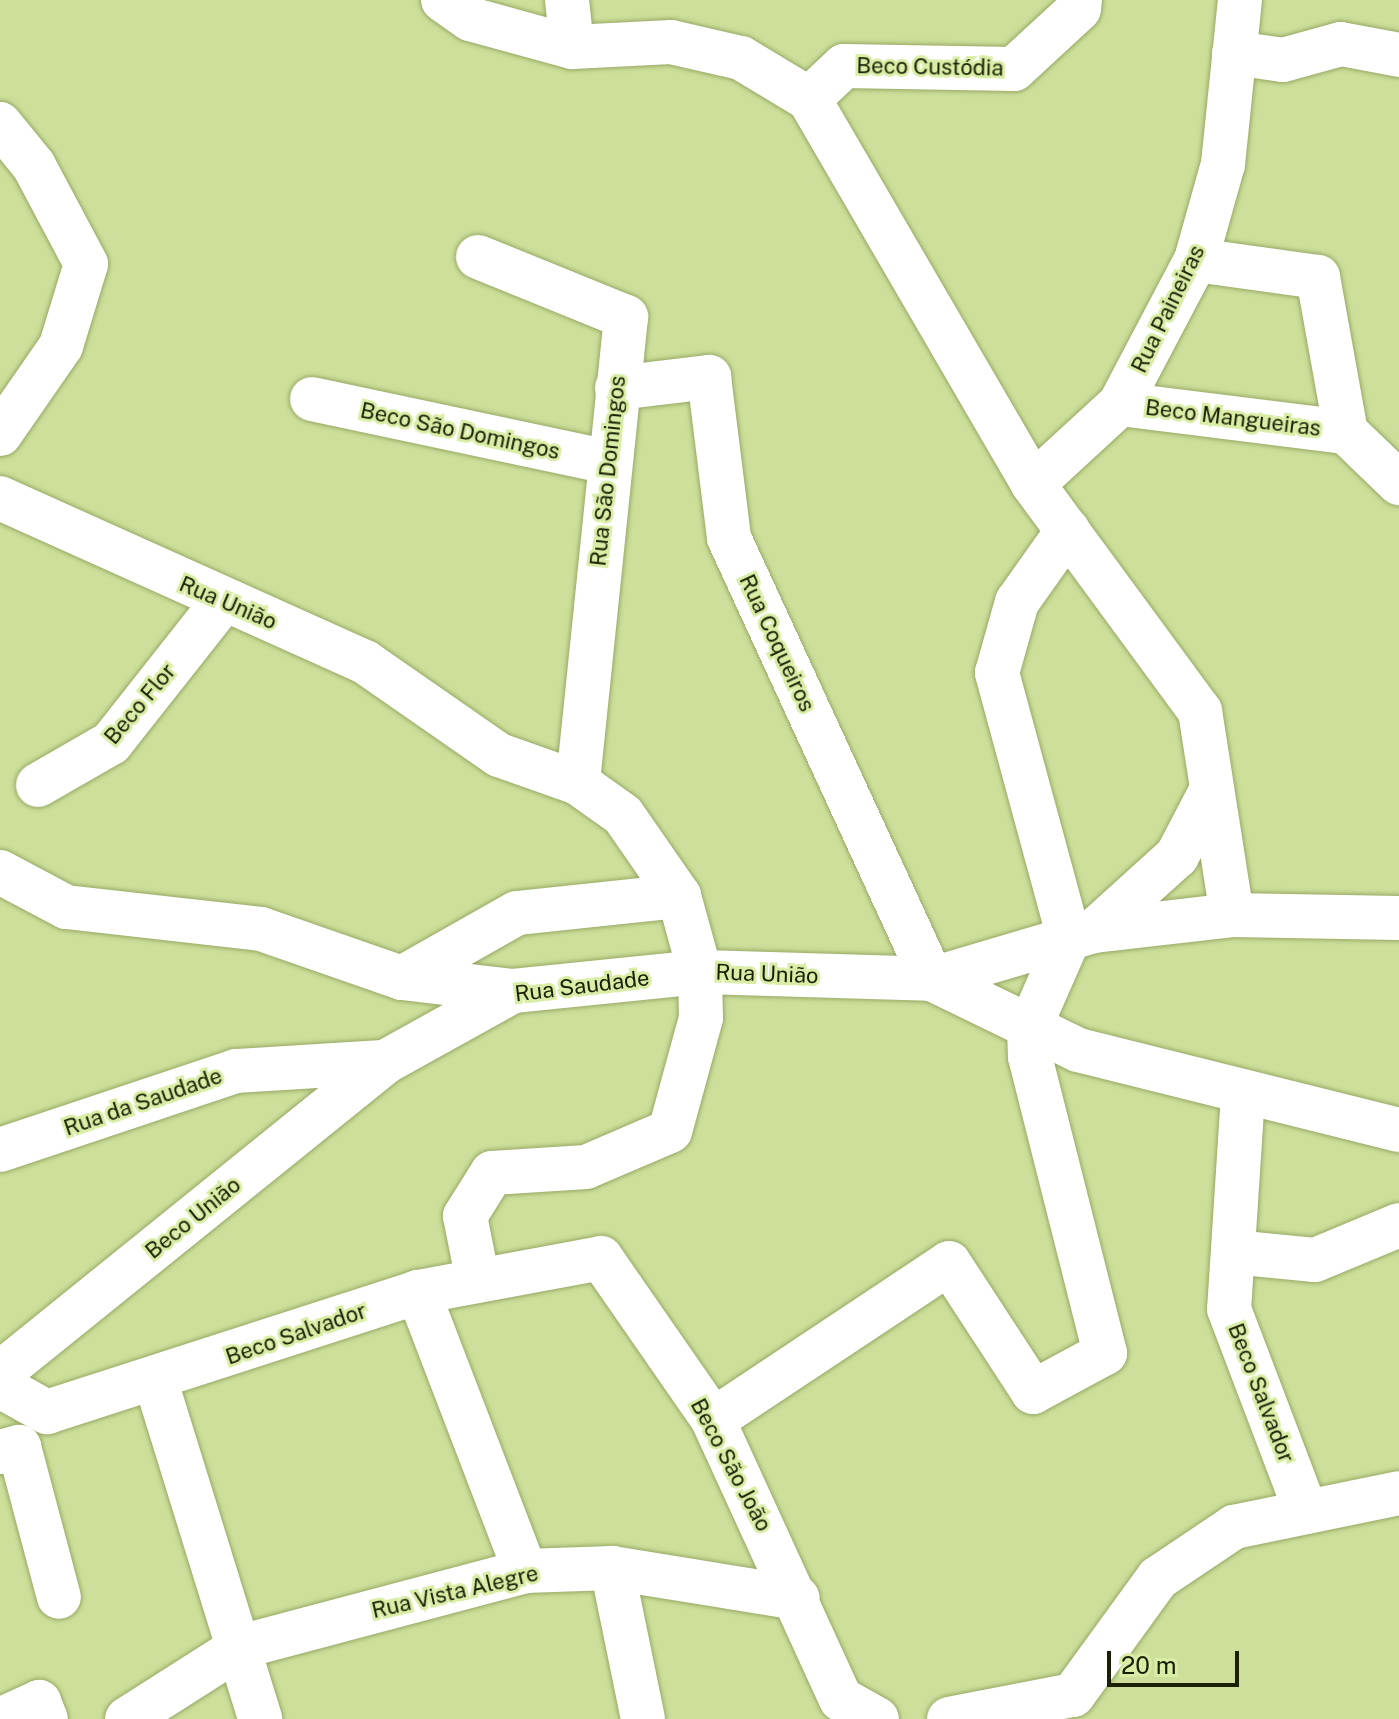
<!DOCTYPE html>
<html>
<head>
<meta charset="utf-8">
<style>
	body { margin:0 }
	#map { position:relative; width:1399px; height:1719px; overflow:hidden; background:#cddf9a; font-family:"Public Sans",sans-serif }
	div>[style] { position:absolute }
	.roads { filter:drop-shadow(0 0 2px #98a966) drop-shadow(0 0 2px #98a966) }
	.minor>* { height:44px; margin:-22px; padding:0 22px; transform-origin:22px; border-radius:22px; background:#fff }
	span { translate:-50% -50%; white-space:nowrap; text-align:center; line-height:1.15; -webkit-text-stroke:6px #daeda6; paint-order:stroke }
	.street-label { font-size:22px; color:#1a2005 }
	.scale { position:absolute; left:1107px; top:1651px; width:132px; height:36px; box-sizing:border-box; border:4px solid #1a2005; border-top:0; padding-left:10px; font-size:24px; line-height:28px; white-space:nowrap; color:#1a2005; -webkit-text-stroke:6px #daeda6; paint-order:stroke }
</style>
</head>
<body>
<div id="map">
	<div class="roads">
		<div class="minor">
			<div style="left:443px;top:0;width:33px;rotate:35deg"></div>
			<div style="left:470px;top:19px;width:106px;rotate:15.4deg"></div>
			<div style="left:572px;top:47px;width:99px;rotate:-2.9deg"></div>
			<div style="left:671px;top:42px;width:72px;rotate:12.9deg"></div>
			<div style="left:741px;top:58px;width:79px;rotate:31.1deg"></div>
			<div style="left:809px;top:99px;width:445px;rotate:59.8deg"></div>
			<div style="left:1033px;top:484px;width:282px;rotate:53.7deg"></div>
			<div style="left:1200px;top:711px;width:206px;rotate:81.1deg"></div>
			<div style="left:567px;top:0;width:47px;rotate:83.9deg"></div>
			<div style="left:1234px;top:53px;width:49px;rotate:8.1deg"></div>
			<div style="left:1283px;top:60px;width:60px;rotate:-15.4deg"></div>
			<div style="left:1341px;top:44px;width:59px;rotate:10.7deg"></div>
			<div style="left:809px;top:99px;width:48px;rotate:-43.3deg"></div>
			<div style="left:844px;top:66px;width:170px;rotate:1deg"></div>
			<div style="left:1014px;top:69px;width:88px;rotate:-42.7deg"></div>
			<div style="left:1079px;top:9px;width:9px;rotate:-84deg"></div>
			<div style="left:0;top:124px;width:54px;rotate:51deg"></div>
			<div style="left:34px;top:166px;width:111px;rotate:62deg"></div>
			<div style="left:86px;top:264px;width:86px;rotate:107deg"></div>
			<div style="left:61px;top:346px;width:107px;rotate:124.7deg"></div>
			<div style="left:478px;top:257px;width:160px;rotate:22.1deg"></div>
			<div style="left:626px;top:317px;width:468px;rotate:95.9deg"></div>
			<div style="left:1196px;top:260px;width:123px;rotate:7.9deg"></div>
			<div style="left:1318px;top:277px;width:158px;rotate:79.8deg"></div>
			<div style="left:617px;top:388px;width:93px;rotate:-6.8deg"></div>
			<div style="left:709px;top:377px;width:162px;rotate:82.9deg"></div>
			<div style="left:729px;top:538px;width:485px;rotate:65.3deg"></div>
			<div style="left:932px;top:979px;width:169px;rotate:-16.5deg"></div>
			<div style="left:1094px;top:931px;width:139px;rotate:-6.6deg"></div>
			<div style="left:1232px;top:915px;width:167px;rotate:1deg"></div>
			<div style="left:312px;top:399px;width:303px;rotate:12deg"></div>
			<div style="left:1120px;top:404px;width:228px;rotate:7.1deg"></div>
			<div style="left:1346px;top:432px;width:74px;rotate:43.9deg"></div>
			<div style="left:1033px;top:484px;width:118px;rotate:-42.6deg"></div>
			<div style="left:1120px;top:404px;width:163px;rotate:-62.2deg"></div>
			<div style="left:1196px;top:260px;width:100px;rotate:-74.3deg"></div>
			<div style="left:1223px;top:164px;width:165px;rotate:-84.1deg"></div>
			<div style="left:0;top:498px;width:400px;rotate:24.2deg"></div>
			<div style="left:365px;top:662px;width:163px;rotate:34.8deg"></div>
			<div style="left:499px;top:755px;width:84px;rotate:19.5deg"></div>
			<div style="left:578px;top:783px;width:55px;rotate:35.4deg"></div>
			<div style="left:623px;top:815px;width:98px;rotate:55.3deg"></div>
			<div style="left:679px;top:896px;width:79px;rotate:74.6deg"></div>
			<div style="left:700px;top:972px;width:232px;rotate:1.7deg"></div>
			<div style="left:932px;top:979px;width:162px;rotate:25.9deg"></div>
			<div style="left:1078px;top:1050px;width:331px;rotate:14deg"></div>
			<div style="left:38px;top:785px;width:84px;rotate:-29.9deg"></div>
			<div style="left:111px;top:743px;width:181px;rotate:-51.7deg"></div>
			<div style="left:0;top:872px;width:75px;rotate:27.9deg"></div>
			<div style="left:66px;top:907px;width:196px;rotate:6.4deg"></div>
			<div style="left:261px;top:929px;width:149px;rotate:19.2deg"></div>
			<div style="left:402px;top:978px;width:112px;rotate:6.7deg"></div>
			<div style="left:1094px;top:931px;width:112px;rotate:-42.1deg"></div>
			<div style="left:1177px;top:856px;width:73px;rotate:-62.4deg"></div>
			<div style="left:402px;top:978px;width:132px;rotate:-29.5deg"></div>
			<div style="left:517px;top:913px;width:163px;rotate:-6deg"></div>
			<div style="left:1243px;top:1094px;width:215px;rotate:93.7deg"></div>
			<div style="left:1229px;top:1309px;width:217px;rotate:69.2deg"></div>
			<div style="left:0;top:1150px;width:249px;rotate:-18.5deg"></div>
			<div style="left:236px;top:1071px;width:149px;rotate:-3.5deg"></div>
			<div style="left:1233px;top:1252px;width:82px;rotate:5.6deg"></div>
			<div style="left:1315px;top:1260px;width:91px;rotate:-22.6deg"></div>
			<div style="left:418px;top:1292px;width:299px;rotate:69deg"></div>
			<div style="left:0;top:1373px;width:495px;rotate:-38.9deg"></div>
			<div style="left:385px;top:1062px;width:146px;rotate:-29deg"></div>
			<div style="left:513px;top:991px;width:188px;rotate:-5.8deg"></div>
			<div style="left:700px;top:972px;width:46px;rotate:88.8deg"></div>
			<div style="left:701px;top:1018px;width:117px;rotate:105.3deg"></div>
			<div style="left:670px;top:1131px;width:91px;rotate:156.8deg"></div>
			<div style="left:586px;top:1167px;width:94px;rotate:176.3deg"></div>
			<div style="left:492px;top:1173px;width:51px;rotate:122.1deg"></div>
			<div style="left:465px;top:1216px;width:66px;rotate:78.7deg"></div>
			<div style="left:156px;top:1382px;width:353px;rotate:72.8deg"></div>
			<div style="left:0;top:1386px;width:54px;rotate:29deg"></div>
			<div style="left:47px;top:1412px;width:390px;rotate:-17.9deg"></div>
			<div style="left:418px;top:1292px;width:186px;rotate:-10.5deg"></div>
			<div style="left:601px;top:1258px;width:197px;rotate:55.3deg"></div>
			<div style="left:713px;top:1420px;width:307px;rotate:65.4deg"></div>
			<div style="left:841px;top:1699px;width:41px;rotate:29.1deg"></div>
			<div style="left:713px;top:1420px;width:283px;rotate:-33.6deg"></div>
			<div style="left:949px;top:1263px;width:154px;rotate:56.9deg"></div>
			<div style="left:1033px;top:1392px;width:82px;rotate:-28.4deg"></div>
			<div style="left:1105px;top:1353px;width:305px;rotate:-104.2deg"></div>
			<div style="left:1030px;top:1057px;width:28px;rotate:-92deg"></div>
			<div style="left:1029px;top:1029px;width:99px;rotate:-66.3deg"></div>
			<div style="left:1069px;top:938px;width:275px;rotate:-105.2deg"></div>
			<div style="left:997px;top:673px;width:74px;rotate:-74.3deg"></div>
			<div style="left:1017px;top:602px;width:88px;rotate:-54.7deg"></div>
			<div style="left:0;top:1452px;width:20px;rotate:-15deg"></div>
			<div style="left:19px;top:1447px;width:155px;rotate:75.1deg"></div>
			<div style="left:612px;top:1568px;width:154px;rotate:78.4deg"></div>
			<div style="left:2px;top:1719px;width:41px;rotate:-24.7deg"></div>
			<div style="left:39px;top:1702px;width:18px;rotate:68deg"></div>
			<div style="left:127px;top:1719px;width:134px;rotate:-32.5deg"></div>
			<div style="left:240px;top:1647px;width:295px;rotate:-14.9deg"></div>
			<div style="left:525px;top:1571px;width:87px;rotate:-2deg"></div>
			<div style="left:612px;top:1568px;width:188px;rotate:9.2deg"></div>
			<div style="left:949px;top:1719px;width:126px;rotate:-11deg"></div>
			<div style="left:1073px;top:1695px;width:145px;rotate:-54deg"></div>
			<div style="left:1158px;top:1578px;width:92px;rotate:-33.9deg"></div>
			<div style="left:1234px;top:1527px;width:168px;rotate:-11.6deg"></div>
		</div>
	</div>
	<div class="street-label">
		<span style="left:930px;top:67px;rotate:1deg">Beco Custódia</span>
		<span style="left:1168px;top:309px;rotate:-64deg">Rua Paineiras</span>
		<span style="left:1233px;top:418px;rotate:7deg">Beco Mangueiras</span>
		<span style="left:460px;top:431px;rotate:12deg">Beco São Domingos</span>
		<span style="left:608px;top:471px;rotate:-84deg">Rua São Domingos</span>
		<span style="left:228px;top:603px;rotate:23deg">Rua União</span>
		<span style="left:777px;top:643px;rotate:65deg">Rua Coqueiros</span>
		<span style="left:140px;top:704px;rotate:-50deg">Beco Flor</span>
		<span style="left:767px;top:974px;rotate:2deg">Rua União</span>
		<span style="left:582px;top:986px;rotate:-7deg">Rua Saudade</span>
		<span style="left:143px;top:1102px;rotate:-19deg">Rua da Saudade</span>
		<span style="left:193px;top:1218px;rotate:-39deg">Beco União</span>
		<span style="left:296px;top:1334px;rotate:-19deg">Beco Salvador</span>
		<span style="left:1261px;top:1393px;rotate:69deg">Beco Salvador</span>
		<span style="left:731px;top:1465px;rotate:62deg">Beco São João</span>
		<span style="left:455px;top:1592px;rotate:-13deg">Rua Vista Alegre</span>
	</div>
	<div class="scale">20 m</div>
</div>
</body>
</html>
